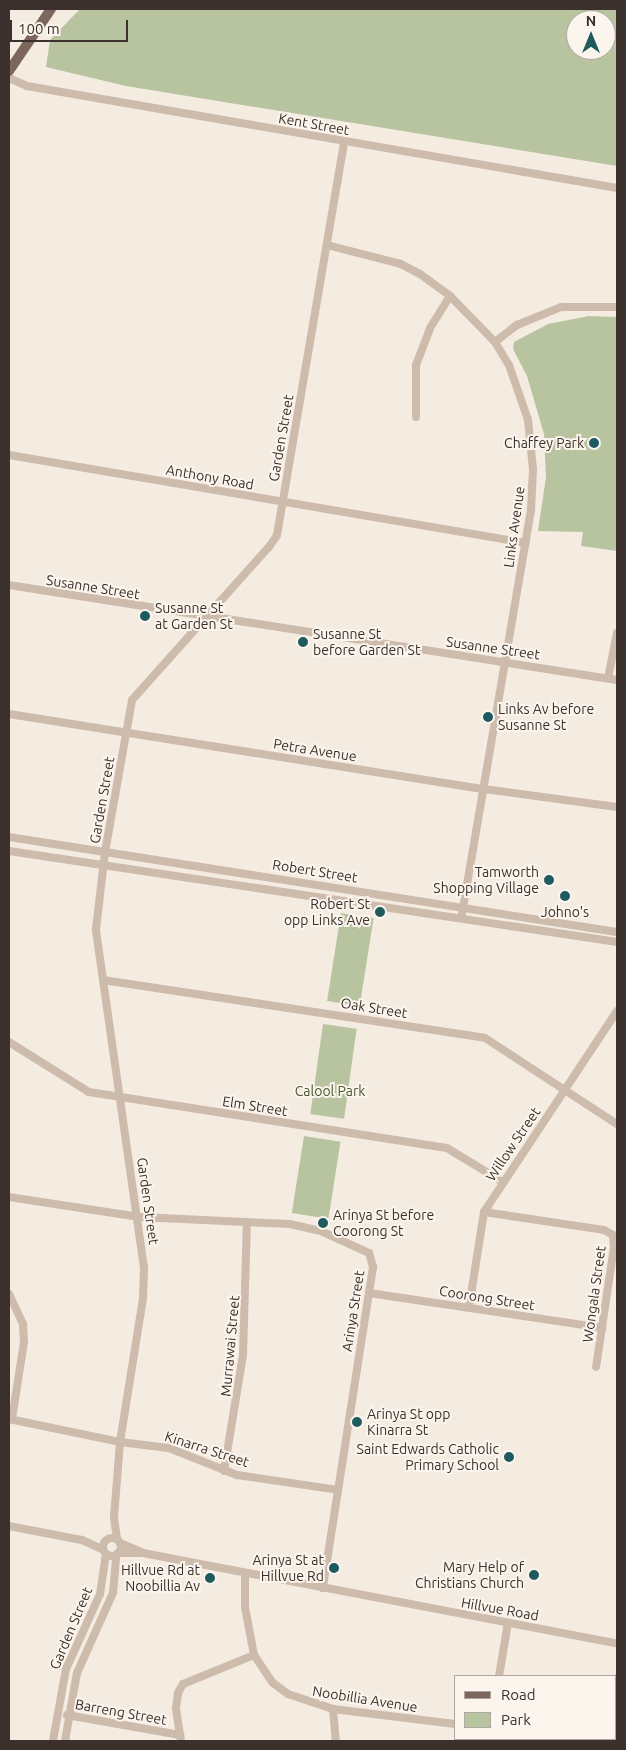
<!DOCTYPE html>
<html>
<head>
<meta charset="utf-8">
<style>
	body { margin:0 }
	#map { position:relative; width:626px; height:1750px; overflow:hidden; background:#f4ebe1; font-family:Ubuntu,sans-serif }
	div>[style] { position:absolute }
	.green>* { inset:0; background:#b8c4a0; transform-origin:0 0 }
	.minor>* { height:8px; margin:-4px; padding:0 4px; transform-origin:4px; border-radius:4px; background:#cdbbac }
	.minor>.ring { margin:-4px; padding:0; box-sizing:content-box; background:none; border:8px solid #cdbbac; border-radius:50% }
	.major>* { height:10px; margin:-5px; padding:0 5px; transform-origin:5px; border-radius:5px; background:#7d675c }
	.dots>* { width:14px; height:14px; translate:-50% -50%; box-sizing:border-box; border:2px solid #fbf5ee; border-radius:50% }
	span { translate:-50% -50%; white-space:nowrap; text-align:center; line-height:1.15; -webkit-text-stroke:4px #fbf5ee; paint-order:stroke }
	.street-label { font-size:14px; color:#3b302b }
	.poi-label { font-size:14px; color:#3b302b }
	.right { translate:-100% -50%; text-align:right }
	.left { translate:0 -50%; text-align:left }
	.park-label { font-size:14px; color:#4a5a2e }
	.frame { position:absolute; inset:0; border:10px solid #3b302b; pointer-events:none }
	.legend { position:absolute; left:454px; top:1675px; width:162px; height:65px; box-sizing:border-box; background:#fbf5ee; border:1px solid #aea6a0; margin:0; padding:6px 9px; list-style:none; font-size:15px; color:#3b302b }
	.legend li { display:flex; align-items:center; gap:10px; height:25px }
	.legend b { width:25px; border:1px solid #aea6a0 }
	.north { position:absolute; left:566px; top:10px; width:50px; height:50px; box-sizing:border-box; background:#fbf5ee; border:1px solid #aea6a0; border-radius:50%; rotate:0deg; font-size:14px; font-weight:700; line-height:20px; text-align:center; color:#3b302b }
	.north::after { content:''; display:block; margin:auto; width:18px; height:22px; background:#1f5a5e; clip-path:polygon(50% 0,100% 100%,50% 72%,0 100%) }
	.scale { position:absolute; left:10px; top:20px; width:118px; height:22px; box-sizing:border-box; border:2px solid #3b302b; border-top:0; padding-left:6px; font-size:15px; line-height:18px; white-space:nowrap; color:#3b302b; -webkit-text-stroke:4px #fbf5ee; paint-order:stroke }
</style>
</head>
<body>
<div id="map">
	<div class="green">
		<div style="clip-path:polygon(evenodd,80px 9px,617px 9px,617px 166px,126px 86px,46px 67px,50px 40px,80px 9px,576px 20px,606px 20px,606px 50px,576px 50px,576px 20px)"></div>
		<div style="clip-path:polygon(589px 316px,617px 317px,617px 551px,581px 546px,583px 532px,538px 531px,546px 477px,544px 434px,527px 376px,513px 349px,514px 342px,548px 324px)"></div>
		<div style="left:341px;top:913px;width:33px;height:89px;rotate:9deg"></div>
		<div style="left:323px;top:1024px;width:34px;height:91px;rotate:8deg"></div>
		<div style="left:304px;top:1136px;width:37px;height:78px;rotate:9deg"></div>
	</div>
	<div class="minor">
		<div style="left:9px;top:78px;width:20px;rotate:24deg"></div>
		<div style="left:27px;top:86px;width:599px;rotate:9.81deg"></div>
		<div style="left:327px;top:245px;width:76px;rotate:14.4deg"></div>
		<div style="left:401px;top:264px;width:21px;rotate:28deg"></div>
		<div style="left:420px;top:274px;width:37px;rotate:36deg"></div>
		<div style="left:450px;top:296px;width:64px;rotate:45.6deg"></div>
		<div style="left:495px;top:342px;width:27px;rotate:59deg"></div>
		<div style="left:509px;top:365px;width:58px;rotate:70.9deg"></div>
		<div style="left:528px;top:420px;width:49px;rotate:84.2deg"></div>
		<div style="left:533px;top:469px;width:41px;rotate:92.8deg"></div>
		<div style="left:531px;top:510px;width:414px;rotate:99.7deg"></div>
		<div style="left:495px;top:342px;width:28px;rotate:-38deg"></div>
		<div style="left:517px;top:325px;width:48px;rotate:-22.2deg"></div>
		<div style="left:561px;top:307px;width:56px"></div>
		<div style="left:416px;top:417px;width:52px;rotate:-90deg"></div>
		<div style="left:416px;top:365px;width:40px;rotate:-69deg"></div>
		<div style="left:430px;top:328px;width:38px;rotate:-58deg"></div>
		<div style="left:9px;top:455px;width:524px;rotate:9.66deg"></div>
		<div style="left:9px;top:585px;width:615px;rotate:8.88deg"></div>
		<div style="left:608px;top:678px;width:46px;rotate:-78.7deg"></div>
		<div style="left:9px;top:714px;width:481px;rotate:9deg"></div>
		<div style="left:484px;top:789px;width:134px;rotate:7.7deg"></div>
		<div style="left:9px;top:837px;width:615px;rotate:8.88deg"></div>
		<div style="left:9px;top:851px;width:615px;rotate:8.51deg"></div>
		<div style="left:103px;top:980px;width:386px;rotate:8.6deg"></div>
		<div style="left:485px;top:1038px;width:158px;rotate:33.1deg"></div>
		<div style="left:9px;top:1042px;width:94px;rotate:32deg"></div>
		<div style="left:89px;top:1092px;width:362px;rotate:8.9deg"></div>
		<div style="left:447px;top:1148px;width:66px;rotate:31.3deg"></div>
		<div style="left:9px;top:1197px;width:132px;rotate:8.7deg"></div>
		<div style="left:139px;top:1217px;width:151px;rotate:2.7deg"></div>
		<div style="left:290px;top:1224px;width:32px;rotate:13deg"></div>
		<div style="left:321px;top:1231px;width:53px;rotate:24.6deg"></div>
		<div style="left:369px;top:1253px;width:15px;rotate:74deg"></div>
		<div style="left:373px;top:1267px;width:325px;rotate:98.9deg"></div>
		<div style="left:484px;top:1212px;width:121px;rotate:8.5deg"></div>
		<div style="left:604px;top:1230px;width:10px;rotate:29deg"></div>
		<div style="left:613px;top:1235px;width:12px;rotate:85deg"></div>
		<div style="left:614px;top:1247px;width:121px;rotate:98.5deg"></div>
		<div style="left:369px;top:1293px;width:236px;rotate:8.5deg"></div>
		<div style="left:9px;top:1294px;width:33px;rotate:65deg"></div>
		<div style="left:23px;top:1324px;width:18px;rotate:87deg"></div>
		<div style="left:24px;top:1342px;width:78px;rotate:98.9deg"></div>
		<div style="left:469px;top:1307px;width:96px;rotate:-81deg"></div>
		<div style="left:484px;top:1212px;width:241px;rotate:-56.5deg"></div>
		<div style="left:9px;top:1419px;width:113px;rotate:11.7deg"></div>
		<div style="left:120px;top:1442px;width:49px;rotate:7deg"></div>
		<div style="left:169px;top:1448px;width:73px;rotate:21.7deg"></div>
		<div style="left:237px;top:1475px;width:102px;rotate:8.4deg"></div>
		<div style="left:224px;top:1471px;width:118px;rotate:-80.7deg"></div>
		<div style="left:243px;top:1355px;width:132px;rotate:-88.3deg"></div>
		<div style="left:9px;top:1526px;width:74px;rotate:10.9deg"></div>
		<div style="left:82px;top:1540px;width:23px;rotate:25deg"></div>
		<div class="ring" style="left:103px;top:1538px;width:10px;height:10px"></div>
		<div style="left:117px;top:1539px;width:22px;rotate:-98deg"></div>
		<div style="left:114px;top:1517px;width:75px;rotate:-85.4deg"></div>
		<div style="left:120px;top:1442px;width:146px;rotate:-80.9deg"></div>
		<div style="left:143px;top:1298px;width:30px;rotate:-88deg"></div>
		<div style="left:144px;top:1268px;width:342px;rotate:-98.1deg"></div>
		<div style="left:96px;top:929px;width:78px;rotate:-83.3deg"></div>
		<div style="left:105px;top:852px;width:154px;rotate:-79.9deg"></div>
		<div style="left:132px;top:700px;width:205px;rotate:-48.2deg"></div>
		<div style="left:269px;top:547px;width:14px;rotate:-56deg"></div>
		<div style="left:277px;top:535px;width:399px;rotate:-80.3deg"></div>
		<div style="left:120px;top:1543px;width:23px;rotate:23deg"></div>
		<div style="left:118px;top:1553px;width:25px"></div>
		<div style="left:143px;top:1553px;width:482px;rotate:10.8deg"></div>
		<div style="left:245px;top:1574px;width:33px;rotate:90deg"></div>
		<div style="left:245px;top:1607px;width:49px;rotate:79.4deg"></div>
		<div style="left:254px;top:1655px;width:34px;rotate:56deg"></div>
		<div style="left:273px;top:1683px;width:19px;rotate:36deg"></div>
		<div style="left:288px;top:1694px;width:47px;rotate:18.4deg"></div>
		<div style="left:333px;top:1709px;width:123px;rotate:7deg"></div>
		<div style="left:499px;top:1676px;width:54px;rotate:-80.4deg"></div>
		<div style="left:615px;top:1691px;width:13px;rotate:-81deg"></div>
		<div style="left:333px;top:1709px;width:32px;rotate:85deg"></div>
		<div style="left:67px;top:1715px;width:115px;rotate:10deg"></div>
		<div style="left:615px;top:1734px;width:2px"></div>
		<div style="left:606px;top:1739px;width:11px;rotate:10deg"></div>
		<div style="left:53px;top:1741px;width:73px;rotate:-79.8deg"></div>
		<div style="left:66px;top:1669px;width:82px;rotate:-65.6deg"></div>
		<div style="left:100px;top:1594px;width:40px;rotate:-81.5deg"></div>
		<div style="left:65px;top:1741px;width:69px;rotate:-80deg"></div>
		<div style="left:77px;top:1673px;width:88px;rotate:-65.8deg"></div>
		<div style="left:113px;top:1593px;width:38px;rotate:-85deg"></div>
		<div style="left:181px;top:1741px;width:33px;rotate:-99deg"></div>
		<div style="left:176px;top:1708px;width:15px;rotate:-82deg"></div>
		<div style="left:178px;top:1693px;width:10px;rotate:-61deg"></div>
		<div style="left:183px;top:1684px;width:77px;rotate:-22.2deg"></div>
		<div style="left:487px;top:1741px;width:2px;rotate:-63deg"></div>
	</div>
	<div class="major">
		<div style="left:9px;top:71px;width:75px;rotate:-55.9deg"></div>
	</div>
	<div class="dots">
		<div style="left:594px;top:443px;background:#1f5a5e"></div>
		<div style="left:145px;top:616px;background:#1f5a5e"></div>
		<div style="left:303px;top:642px;background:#1f5a5e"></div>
		<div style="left:488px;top:717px;background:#1f5a5e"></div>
		<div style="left:549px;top:880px;background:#1f5a5e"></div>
		<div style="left:565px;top:896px;background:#1f5a5e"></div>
		<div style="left:380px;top:912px;background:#1f5a5e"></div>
		<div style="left:323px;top:1223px;background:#1f5a5e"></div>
		<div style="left:357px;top:1422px;background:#1f5a5e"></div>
		<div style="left:509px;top:1457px;background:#1f5a5e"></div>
		<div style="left:334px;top:1568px;background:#1f5a5e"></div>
		<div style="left:534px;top:1575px;background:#1f5a5e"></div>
		<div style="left:210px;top:1578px;background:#1f5a5e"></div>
	</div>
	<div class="street-label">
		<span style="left:314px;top:124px;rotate:10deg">Kent Street</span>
		<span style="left:281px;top:438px;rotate:-80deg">Garden Street</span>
		<span style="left:210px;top:477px;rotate:10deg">Anthony Road</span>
		<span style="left:514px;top:527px;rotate:-82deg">Links Avenue</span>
		<span style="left:93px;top:587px;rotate:9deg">Susanne Street</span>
		<span style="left:493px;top:648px;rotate:8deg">Susanne Street</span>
		<span style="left:315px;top:750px;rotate:9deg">Petra Avenue</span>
		<span style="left:102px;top:800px;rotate:-80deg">Garden Street</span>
		<span style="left:315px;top:871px;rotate:9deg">Robert Street</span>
		<span style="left:374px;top:1008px;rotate:9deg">Oak Street</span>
		<span style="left:255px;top:1106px;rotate:9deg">Elm Street</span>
		<span style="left:513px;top:1144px;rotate:-56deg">Willow Street</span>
		<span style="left:148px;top:1201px;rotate:82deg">Garden Street</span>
		<span style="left:594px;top:1294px;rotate:-82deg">Wongala Street</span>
		<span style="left:487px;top:1298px;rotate:9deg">Coorong Street</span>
		<span style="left:353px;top:1311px;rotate:-81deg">Arinya Street</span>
		<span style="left:230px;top:1346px;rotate:-85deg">Murrawai Street</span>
		<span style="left:207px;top:1449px;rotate:18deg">Kinarra Street</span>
		<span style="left:500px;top:1609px;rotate:10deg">Hillvue Road</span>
		<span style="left:71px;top:1628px;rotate:-67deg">Garden Street</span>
		<span style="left:365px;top:1699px;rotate:9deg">Noobillia Avenue</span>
		<span style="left:121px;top:1712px;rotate:10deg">Barreng Street</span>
	</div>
	<div class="poi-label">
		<span class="right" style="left:584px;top:443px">Chaffey Park</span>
		<span class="left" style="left:155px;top:616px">Susanne St<br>at Garden St</span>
		<span class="left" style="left:313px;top:642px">Susanne St<br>before Garden St</span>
		<span class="left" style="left:498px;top:717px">Links Av before<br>Susanne St</span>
		<span class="right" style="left:539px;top:880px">Tamworth<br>Shopping Village</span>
		<span class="right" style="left:370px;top:912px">Robert St<br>opp Links Ave</span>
		<span style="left:565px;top:912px">Johno's</span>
		<span class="left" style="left:333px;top:1223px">Arinya St before<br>Coorong St</span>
		<span class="left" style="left:367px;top:1422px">Arinya St opp<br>Kinarra St</span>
		<span class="right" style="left:499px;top:1457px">Saint Edwards Catholic<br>Primary School</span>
		<span class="right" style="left:324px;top:1568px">Arinya St at<br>Hillvue Rd</span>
		<span class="right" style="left:524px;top:1575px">Mary Help of<br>Christians Church</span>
		<span class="right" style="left:200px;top:1578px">Hillvue Rd at<br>Noobillia Av</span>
	</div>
	<div class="park-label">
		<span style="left:330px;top:1091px">Calool Park</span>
	</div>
	<div class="frame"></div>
	<ul class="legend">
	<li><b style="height:6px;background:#7d675c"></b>Road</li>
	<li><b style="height:14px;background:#b8c4a0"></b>Park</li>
	</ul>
	<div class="north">N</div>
	<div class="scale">100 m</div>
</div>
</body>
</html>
